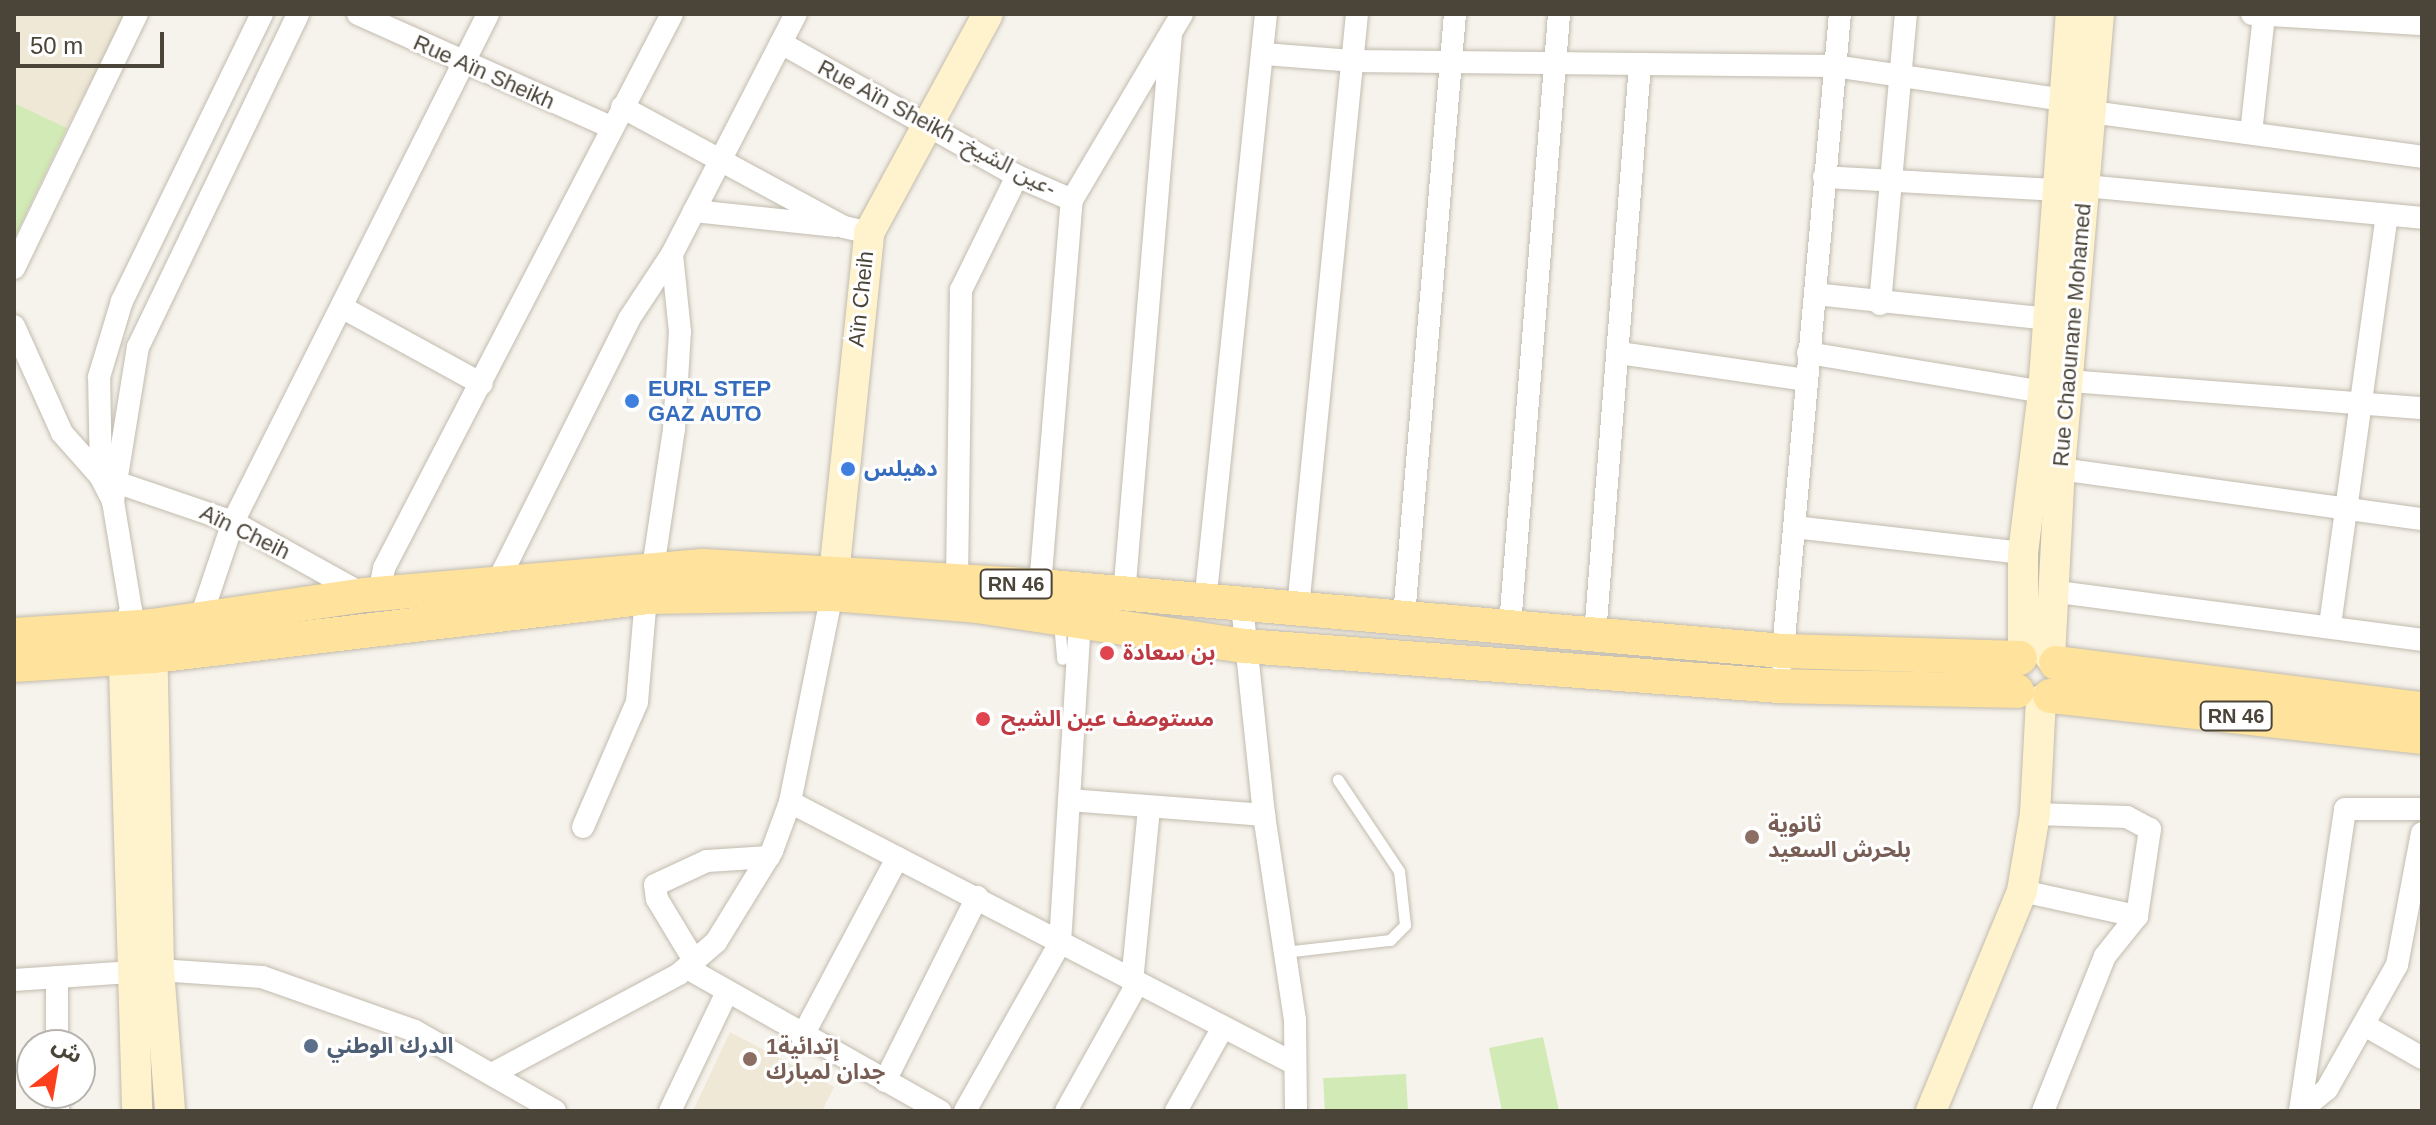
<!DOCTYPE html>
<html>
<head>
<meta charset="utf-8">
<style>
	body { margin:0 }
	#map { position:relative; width:2436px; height:1125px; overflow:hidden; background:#f6f3ec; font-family:Helvetica,"Noto Sans Arabic",sans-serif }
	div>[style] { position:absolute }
	.education>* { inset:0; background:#efe8d6 }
	.green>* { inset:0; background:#d2eab5; transform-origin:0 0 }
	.roads { filter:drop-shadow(0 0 2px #c2bbae) drop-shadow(0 0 2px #c2bbae) }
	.lane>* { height:11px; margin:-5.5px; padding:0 5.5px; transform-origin:5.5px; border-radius:5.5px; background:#fff }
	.street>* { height:22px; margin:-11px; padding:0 11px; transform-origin:11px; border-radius:11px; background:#fff }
	.secondary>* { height:30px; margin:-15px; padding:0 15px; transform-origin:15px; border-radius:15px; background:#fff3cd }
	.primary>* { height:34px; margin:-17px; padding:0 17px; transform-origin:17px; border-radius:17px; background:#ffe39c }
	.dots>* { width:22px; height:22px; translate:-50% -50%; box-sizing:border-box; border:4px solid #fff; border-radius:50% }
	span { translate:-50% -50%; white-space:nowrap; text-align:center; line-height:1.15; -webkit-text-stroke:6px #fff; paint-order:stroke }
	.shield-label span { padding:2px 6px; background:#fff; border:2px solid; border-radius:6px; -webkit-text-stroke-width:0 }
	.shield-label { font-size:20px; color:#4b4439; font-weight:700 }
	.street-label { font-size:22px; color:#4b4439 }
	.shop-label { font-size:22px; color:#366cbe; font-weight:700 }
	.left { translate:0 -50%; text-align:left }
	.health-label { font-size:22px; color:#be3a42; font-weight:700 }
	.education-label { font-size:22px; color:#785e54; font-weight:700 }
	.service-label { font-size:22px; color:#4e5e75; font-weight:700 }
	.frame { position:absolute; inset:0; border:16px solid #4b4439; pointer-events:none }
	.north { position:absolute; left:16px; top:1029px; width:80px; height:80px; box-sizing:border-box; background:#fff; border:2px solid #b7b4b0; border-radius:50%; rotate:31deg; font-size:22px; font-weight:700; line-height:32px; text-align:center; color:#4b4439 }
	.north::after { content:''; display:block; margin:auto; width:28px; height:36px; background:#fc3f1d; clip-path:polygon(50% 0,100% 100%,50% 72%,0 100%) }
	.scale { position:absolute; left:16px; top:32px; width:148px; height:36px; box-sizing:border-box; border:4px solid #4b4439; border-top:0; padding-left:10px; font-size:24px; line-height:28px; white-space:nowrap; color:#4b4439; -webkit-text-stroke:6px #fff; paint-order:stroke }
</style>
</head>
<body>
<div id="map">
	<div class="education">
		<div style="clip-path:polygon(14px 14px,127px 14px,67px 128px,14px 103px)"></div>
		<div style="clip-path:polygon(730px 1032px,834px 1087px,822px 1111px,693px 1111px)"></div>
	</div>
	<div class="green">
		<div style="clip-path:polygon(14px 103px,67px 128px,14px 239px)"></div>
		<div style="clip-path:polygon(1543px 1037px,1559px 1111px,1502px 1111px,1489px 1048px)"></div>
		<div style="left:1406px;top:1074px;width:37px;height:83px;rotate:87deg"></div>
	</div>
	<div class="roads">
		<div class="lane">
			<div style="left:1059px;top:622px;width:37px;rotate:85deg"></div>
			<div style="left:1284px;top:952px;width:107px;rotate:-6.5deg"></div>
			<div style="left:1390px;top:940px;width:21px;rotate:-45deg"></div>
			<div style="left:1405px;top:925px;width:54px;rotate:-96.3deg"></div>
			<div style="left:1399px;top:871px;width:110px;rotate:-123.8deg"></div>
		</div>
		<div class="street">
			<div style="left:358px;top:14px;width:277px;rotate:24.1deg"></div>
			<div style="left:2252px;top:14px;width:170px;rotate:3.4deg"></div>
			<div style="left:781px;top:43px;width:271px;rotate:29.4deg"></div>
			<div style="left:1017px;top:176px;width:60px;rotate:23.6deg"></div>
			<div style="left:1264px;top:54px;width:88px;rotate:4.5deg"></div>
			<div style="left:1352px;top:61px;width:482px;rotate:0.6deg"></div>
			<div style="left:1834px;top:66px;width:232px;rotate:8.4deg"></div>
			<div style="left:622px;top:107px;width:252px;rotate:28.4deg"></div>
			<div style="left:844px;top:227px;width:26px;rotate:13deg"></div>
			<div style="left:2091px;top:112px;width:334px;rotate:7.7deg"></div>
			<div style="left:2251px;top:133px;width:119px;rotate:-83.7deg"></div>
			<div style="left:1824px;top:177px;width:233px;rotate:3.2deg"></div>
			<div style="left:2085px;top:186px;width:339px;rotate:5.4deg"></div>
			<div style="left:694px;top:211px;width:143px;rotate:6deg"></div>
			<div style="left:14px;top:268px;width:282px;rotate:-64.2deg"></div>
			<div style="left:1815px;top:294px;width:234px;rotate:6.1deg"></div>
			<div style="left:1880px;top:304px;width:291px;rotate:-84.9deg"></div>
			<div style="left:343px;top:308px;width:158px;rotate:28.7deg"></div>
			<div style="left:14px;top:326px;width:117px;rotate:65.8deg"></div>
			<div style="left:62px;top:433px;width:59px;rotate:48.4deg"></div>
			<div style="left:101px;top:477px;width:139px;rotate:18.8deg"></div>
			<div style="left:233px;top:522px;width:150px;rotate:29.1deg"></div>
			<div style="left:1619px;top:353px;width:190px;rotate:8.2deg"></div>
			<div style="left:1808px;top:353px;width:238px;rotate:9.4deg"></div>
			<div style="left:2069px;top:381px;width:354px;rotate:4.4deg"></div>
			<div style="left:2060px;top:469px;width:365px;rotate:7.9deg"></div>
			<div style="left:113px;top:501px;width:156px;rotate:-80.8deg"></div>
			<div style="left:138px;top:347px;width:369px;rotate:-64.3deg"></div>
			<div style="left:1794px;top:527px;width:230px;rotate:6.5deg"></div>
			<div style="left:653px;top:568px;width:141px;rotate:-81.4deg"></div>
			<div style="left:674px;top:429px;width:97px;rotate:-86.5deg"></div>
			<div style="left:680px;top:332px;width:78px;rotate:-95.9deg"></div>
			<div style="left:957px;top:580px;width:290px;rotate:-89.2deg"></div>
			<div style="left:961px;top:290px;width:127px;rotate:-63.8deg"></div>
			<div style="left:497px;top:583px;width:295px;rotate:-63.4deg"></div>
			<div style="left:629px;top:319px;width:78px;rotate:-56.5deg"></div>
			<div style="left:672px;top:254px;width:270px;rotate:-62.7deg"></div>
			<div style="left:1040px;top:586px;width:387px;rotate:-85.3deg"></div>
			<div style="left:1072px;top:200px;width:216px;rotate:-59.4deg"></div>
			<div style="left:2051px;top:591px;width:374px;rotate:7.5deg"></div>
			<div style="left:379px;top:594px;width:26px;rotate:-79deg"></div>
			<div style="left:384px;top:568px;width:624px;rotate:-62.53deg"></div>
			<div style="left:1124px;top:595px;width:563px;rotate:-85.21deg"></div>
			<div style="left:1205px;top:603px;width:592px;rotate:-84.09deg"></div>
			<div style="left:1242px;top:605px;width:211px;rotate:84deg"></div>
			<div style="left:1264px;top:815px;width:207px;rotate:81.4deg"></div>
			<div style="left:1295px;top:1020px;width:91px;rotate:89.4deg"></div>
			<div style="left:1298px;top:608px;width:597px;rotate:-84.33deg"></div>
			<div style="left:1404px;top:616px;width:604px;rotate:-85.16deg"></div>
			<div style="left:201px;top:617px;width:100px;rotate:-71.4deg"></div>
			<div style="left:233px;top:522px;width:568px;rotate:-63.34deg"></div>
			<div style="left:1080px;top:620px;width:180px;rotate:93.5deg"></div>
			<div style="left:1069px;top:800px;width:196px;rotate:4.4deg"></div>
			<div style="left:1510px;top:625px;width:613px;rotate:-85.41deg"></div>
			<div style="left:2330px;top:625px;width:413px;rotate:-82.1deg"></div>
			<div style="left:123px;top:628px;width:20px;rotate:-66deg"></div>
			<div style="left:131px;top:610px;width:110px;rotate:-99.4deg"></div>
			<div style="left:113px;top:501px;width:27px;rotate:-117deg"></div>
			<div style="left:101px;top:477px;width:100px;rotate:-91.1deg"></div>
			<div style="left:99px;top:377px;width:79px;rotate:-73.2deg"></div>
			<div style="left:122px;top:301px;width:319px;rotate:-64deg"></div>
			<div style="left:1595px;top:635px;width:573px;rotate:-85.49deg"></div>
			<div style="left:1782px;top:662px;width:651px;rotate:-84.89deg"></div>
			<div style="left:790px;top:802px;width:569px;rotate:27.42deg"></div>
			<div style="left:2035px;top:814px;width:92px;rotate:1.9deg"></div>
			<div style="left:2127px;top:817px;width:26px;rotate:28deg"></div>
			<div style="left:2150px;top:829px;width:88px;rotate:98.5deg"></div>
			<div style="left:2137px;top:916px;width:51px;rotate:128.7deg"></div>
			<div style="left:2105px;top:956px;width:167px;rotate:111.8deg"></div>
			<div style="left:583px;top:827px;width:136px;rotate:-66.6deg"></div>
			<div style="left:637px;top:702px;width:105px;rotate:-85.1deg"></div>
			<div style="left:2022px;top:891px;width:118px;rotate:12.3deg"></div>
			<div style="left:695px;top:962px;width:74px;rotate:-121.1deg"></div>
			<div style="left:657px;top:899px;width:14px;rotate:-98deg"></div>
			<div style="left:655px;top:885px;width:57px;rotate:-24.8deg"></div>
			<div style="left:707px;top:861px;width:62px;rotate:-3.7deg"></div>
			<div style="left:687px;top:968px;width:291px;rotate:29.5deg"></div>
			<div style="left:57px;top:977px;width:68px;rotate:90deg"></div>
			<div style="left:14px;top:980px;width:145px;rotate:-3.9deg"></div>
			<div style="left:159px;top:970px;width:103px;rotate:3.9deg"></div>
			<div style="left:262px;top:977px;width:162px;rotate:19.4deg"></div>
			<div style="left:415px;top:1031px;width:161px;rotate:29.7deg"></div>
			<div style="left:1132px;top:982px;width:175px;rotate:-84.4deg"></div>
			<div style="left:2366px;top:1026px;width:64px;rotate:29.7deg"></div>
			<div style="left:802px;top:1037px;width:203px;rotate:-62deg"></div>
			<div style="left:492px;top:1074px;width:212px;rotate:-28.1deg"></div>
			<div style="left:679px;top:974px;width:49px;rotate:-40.9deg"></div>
			<div style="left:716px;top:942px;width:107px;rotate:-58.4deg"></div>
			<div style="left:772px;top:851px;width:52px;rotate:-69.8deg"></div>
			<div style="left:790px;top:802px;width:212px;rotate:-78.6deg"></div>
			<div style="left:885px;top:1081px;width:206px;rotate:-63.4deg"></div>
			<div style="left:58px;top:1093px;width:18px;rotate:90deg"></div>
			<div style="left:670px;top:1111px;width:132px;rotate:-64.4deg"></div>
			<div style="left:965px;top:1111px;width:193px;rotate:-60.5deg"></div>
			<div style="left:1060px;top:943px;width:143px;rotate:-86.4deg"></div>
			<div style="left:1066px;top:1111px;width:145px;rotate:-60.8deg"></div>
			<div style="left:1176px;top:1111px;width:94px;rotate:-60.7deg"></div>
			<div style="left:2300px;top:1111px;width:305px;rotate:-81.5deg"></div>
			<div style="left:2345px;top:809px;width:77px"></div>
			<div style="left:2300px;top:1111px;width:35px;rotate:-39deg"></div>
			<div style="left:2327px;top:1089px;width:142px;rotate:-60.6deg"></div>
			<div style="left:2397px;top:965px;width:134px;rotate:-79.3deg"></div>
		</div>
		<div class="secondary">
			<div style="left:832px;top:594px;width:363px;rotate:-84.1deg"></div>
			<div style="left:869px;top:233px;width:249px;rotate:-61.5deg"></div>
			<div style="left:123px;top:633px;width:478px;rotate:88.3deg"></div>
			<div style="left:152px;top:634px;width:336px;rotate:88.8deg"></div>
			<div style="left:159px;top:970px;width:141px;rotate:85.5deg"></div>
			<div style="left:2023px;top:656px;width:103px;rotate:-90deg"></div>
			<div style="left:2023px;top:553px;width:162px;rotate:-82.9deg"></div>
			<div style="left:2043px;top:392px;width:379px;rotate:-85.8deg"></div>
			<div style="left:2050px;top:657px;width:188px;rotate:-87deg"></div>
			<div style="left:2060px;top:469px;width:457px;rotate:-85.1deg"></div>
			<div style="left:1931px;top:1111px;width:238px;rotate:-67.5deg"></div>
			<div style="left:2022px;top:891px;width:78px;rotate:-80.4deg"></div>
			<div style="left:2035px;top:814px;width:114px;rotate:-87deg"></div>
		</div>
		<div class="primary">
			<div style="left:14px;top:635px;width:138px;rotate:-3.7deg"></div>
			<div style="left:152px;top:626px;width:215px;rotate:-8.3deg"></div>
			<div style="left:365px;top:595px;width:339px;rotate:-4.9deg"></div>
			<div style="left:703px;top:566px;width:338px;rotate:3.4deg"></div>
			<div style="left:1040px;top:586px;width:746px;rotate:5deg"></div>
			<div style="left:1783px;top:651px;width:237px;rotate:1.7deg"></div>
			<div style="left:2056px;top:663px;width:369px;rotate:7.2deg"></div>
			<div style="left:14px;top:665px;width:140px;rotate:-3.7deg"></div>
			<div style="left:154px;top:656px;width:496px;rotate:-6.8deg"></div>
			<div style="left:646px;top:597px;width:186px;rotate:-0.9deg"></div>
			<div style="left:832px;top:594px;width:145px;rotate:4.7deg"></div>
			<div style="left:977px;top:606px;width:271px;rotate:8.5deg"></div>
			<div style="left:1245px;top:646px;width:535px;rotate:4.28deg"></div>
			<div style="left:1779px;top:686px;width:238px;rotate:1.2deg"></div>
			<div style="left:2050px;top:696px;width:374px;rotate:6.3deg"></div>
		</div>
	</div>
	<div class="dots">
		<div style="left:632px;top:401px;background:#3f7fe0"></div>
		<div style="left:848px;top:469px;background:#3f7fe0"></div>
		<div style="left:1107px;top:653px;background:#e0444e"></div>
		<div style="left:983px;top:719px;background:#e0444e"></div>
		<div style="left:1752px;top:837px;background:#8d6e63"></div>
		<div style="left:311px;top:1046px;background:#5c6f8a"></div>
		<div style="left:750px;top:1059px;background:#8d6e63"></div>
	</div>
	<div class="shield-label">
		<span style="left:1016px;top:584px">RN 46</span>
		<span style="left:2236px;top:716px">RN 46</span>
	</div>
	<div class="street-label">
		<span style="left:484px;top:72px;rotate:24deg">Rue Aïn Sheikh</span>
		<span style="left:937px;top:128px;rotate:28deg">Rue Aïn Sheikh -عين الشيخ-</span>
		<span style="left:861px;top:299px;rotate:-84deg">Aïn Cheih</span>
		<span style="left:2072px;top:335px;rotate:-85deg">Rue Chaounane Mohamed</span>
		<span style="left:245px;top:532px;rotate:26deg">Aïn Cheih</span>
	</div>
	<div class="shop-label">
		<span class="left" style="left:648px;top:401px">EURL STEP<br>GAZ AUTO</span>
		<span class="left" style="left:864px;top:469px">دهيلس</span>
	</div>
	<div class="health-label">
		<span class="left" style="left:1123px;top:653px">بن سعادة</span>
		<span class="left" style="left:1001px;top:719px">مستوصف عين الشيح</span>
	</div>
	<div class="education-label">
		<span class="left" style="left:1768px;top:837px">ثانوية<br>بلحرش السعيد</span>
		<span class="left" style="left:766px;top:1059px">1إتدائية<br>جدان لمبارك</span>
	</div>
	<div class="service-label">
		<span class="left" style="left:327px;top:1046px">الدرك الوطني</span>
	</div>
	<div class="frame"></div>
	<div class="north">ش</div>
	<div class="scale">50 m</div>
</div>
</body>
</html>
